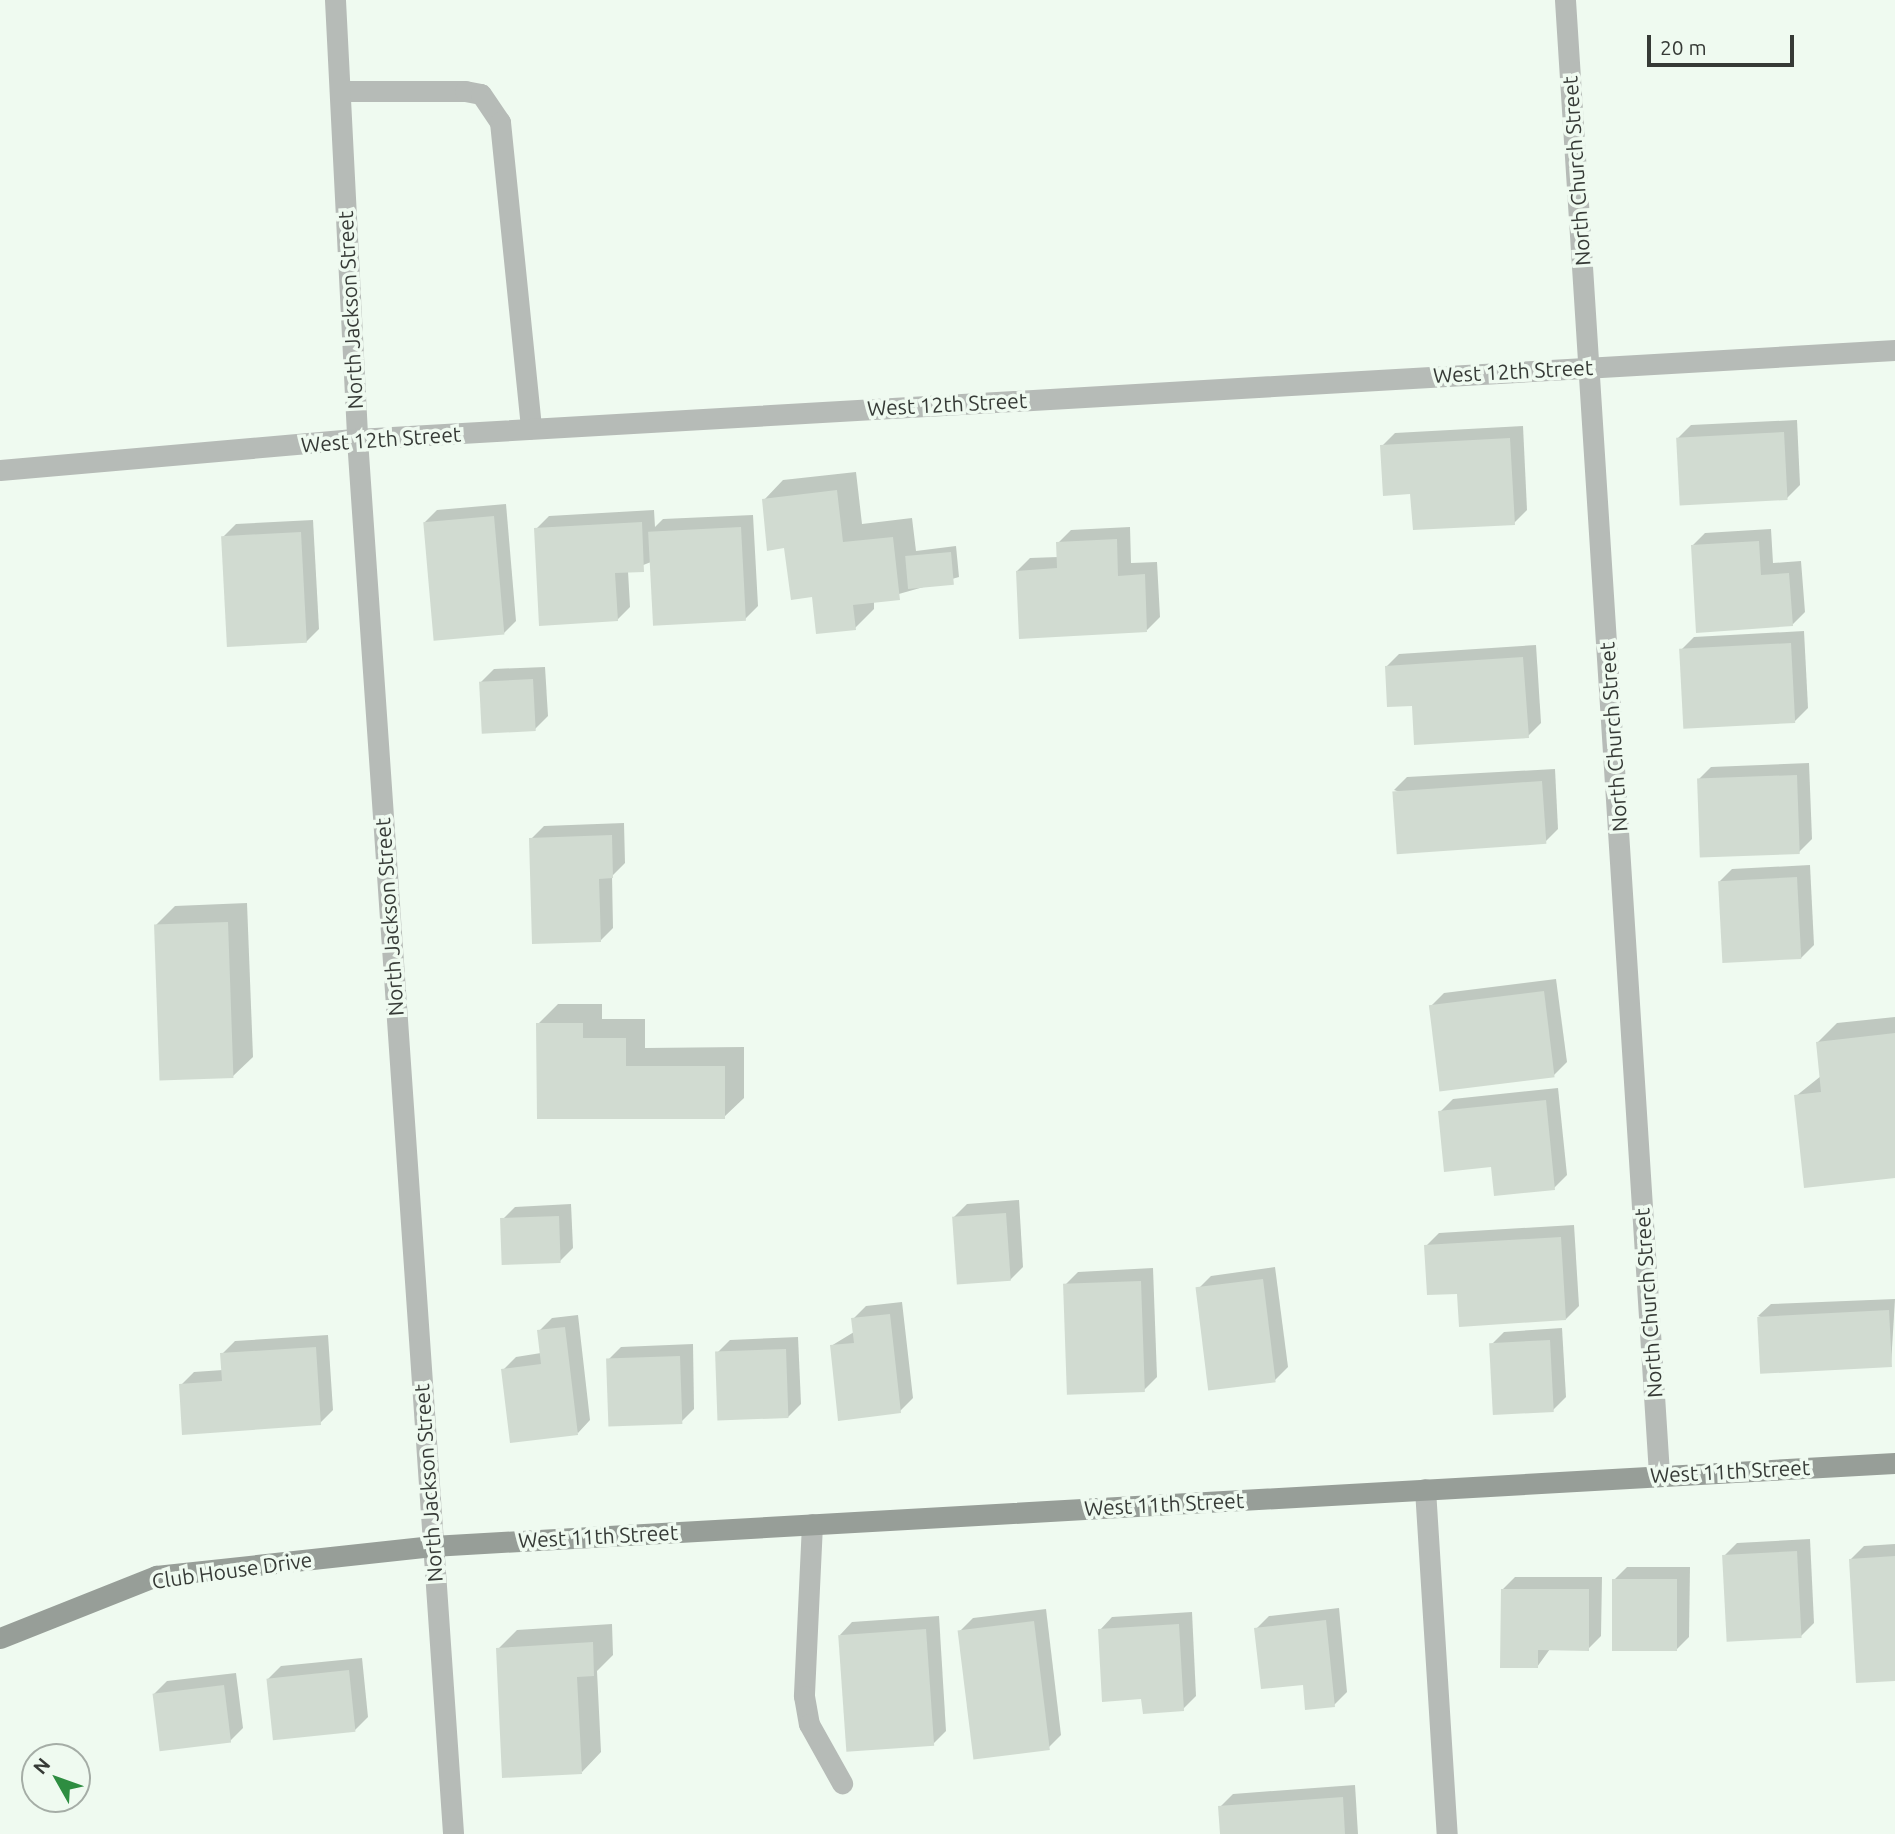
<!DOCTYPE html>
<html>
<head>
<meta charset="utf-8">
<style>
	body { margin:0 }
	#map { position:relative; width:1895px; height:1834px; overflow:hidden; background:#effaf0; font-family:Ubuntu,sans-serif }
	div>[style] { position:absolute }
	.shadow>* { inset:0; background:#0003 }
	.building>* { inset:0; background:#d1dbd1; transform-origin:0 0 }
	.lane>* { height:21px; margin:-10.5px; padding:0 10.5px; transform-origin:10.5px; border-radius:10.5px; background:#b6bbb7 }
	.street>* { height:21px; margin:-10.5px; padding:0 10.5px; transform-origin:10.5px; border-radius:10.5px; background:#b6bbb7 }
	.secondary>* { height:21px; margin:-10.5px; padding:0 10.5px; transform-origin:10.5px; border-radius:10.5px; background:#979e98 }
	span { translate:-50% -50%; white-space:nowrap; text-align:center; line-height:1.15; -webkit-text-stroke:7px #effaf0; paint-order:stroke }
	.street-label { font-size:21px; color:#363a36 }
	.north { position:absolute; left:21px; top:1743px; width:70px; height:70px; box-sizing:border-box; background:#effaf0; border:2px solid #a5ada6; border-radius:50%; rotate:310deg; font-size:19px; font-weight:700; line-height:28px; text-align:center; color:#363a36 }
	.north::after { content:''; display:block; margin:auto; width:24px; height:32px; background:#2e8d41; clip-path:polygon(50% 0,100% 100%,50% 72%,0 100%) }
	.scale { position:absolute; left:1647px; top:35px; width:147px; height:32px; box-sizing:border-box; border:4px solid #363a36; border-top:0; padding-left:9px; font-size:21px; line-height:24px; white-space:nowrap; color:#363a36; -webkit-text-stroke:5px #effaf0; paint-order:stroke }
</style>
</head>
<body>
<div id="map">
	<div class="shadow">
		<div style="clip-path:polygon(1797px 420px,1800px 485px,1787px 498px,1678px 438px,1691px 425px)"></div>
		<div style="clip-path:polygon(1523px 426px,1527px 510px,1514px 523px,1412px 492px,1382px 446px,1395px 433px)"></div>
		<div style="clip-path:polygon(856px 472px,862px 524px,912px 518px,916px 551px,956px 546px,959px 577px,874px 601px,874px 609px,855px 628px,813px 596px,764px 500px,783px 480px)"></div>
		<div style="clip-path:polygon(506px 504px,516px 621px,503px 634px,424px 523px,437px 510px)"></div>
		<div style="clip-path:polygon(654px 510px,655px 527px,663px 519px,753px 515px,758px 606px,745px 619px,651px 562px,628px 571px,630px 607px,617px 620px,536px 529px,549px 516px)"></div>
		<div style="clip-path:polygon(313px 520px,319px 629px,306px 642px,223px 537px,236px 524px)"></div>
		<div style="clip-path:polygon(1130px 527px,1131px 563px,1157px 562px,1160px 617px,1147px 630px,1017px 571px,1030px 558px,1058px 557px,1058px 543px,1071px 530px)"></div>
		<div style="clip-path:polygon(1771px 529px,1773px 563px,1801px 561px,1805px 612px,1792px 625px,1692px 546px,1705px 533px)"></div>
		<div style="clip-path:polygon(1804px 631px,1808px 708px,1795px 721px,1681px 650px,1694px 637px)"></div>
		<div style="clip-path:polygon(1536px 645px,1541px 723px,1528px 736px,1414px 704px,1386px 667px,1399px 654px)"></div>
		<div style="clip-path:polygon(545px 667px,548px 716px,535px 729px,481px 682px,494px 669px)"></div>
		<div style="clip-path:polygon(1809px 763px,1812px 839px,1799px 852px,1698px 780px,1711px 767px)"></div>
		<div style="clip-path:polygon(1555px 769px,1558px 829px,1545px 842px,1394px 790px,1407px 777px)"></div>
		<div style="clip-path:polygon(624px 823px,625px 863px,612px 876px,613px 928px,600px 941px,531px 839px,544px 826px)"></div>
		<div style="clip-path:polygon(1810px 865px,1814px 945px,1801px 958px,1719px 882px,1732px 869px)"></div>
		<div style="clip-path:polygon(247px 903px,253px 1057px,233px 1076px,156px 925px,175px 906px)"></div>
		<div style="clip-path:polygon(1556px 979px,1567px 1062px,1554px 1075px,1431px 1006px,1444px 993px)"></div>
		<div style="clip-path:polygon(558px 1004px,602px 1004px,602px 1019px,645px 1019px,645px 1048px,744px 1047px,744px 1098px,724px 1117px,538px 1024px)"></div>
		<div style="clip-path:polygon(1895px 1017px,1895px 1176px,1796px 1096px,1821px 1076px,1817px 1043px,1837px 1023px)"></div>
		<div style="clip-path:polygon(1558px 1088px,1567px 1175px,1554px 1188px,1492px 1165px,1440px 1112px,1453px 1099px)"></div>
		<div style="clip-path:polygon(1019px 1200px,1023px 1267px,1010px 1280px,954px 1217px,967px 1204px)"></div>
		<div style="clip-path:polygon(571px 1204px,573px 1248px,560px 1261px,502px 1220px,515px 1207px)"></div>
		<div style="clip-path:polygon(1574px 1225px,1579px 1306px,1566px 1319px,1459px 1292px,1426px 1246px,1439px 1233px)"></div>
		<div style="clip-path:polygon(1275px 1267px,1288px 1367px,1275px 1380px,1198px 1289px,1211px 1276px)"></div>
		<div style="clip-path:polygon(1153px 1268px,1157px 1377px,1144px 1390px,1065px 1285px,1078px 1272px)"></div>
		<div style="clip-path:polygon(1895px 1299px,1891px 1365px,1758px 1316px,1771px 1304px)"></div>
		<div style="clip-path:polygon(902px 1302px,913px 1398px,900px 1411px,831px 1346px,854px 1332px,853px 1319px,866px 1306px)"></div>
		<div style="clip-path:polygon(578px 1315px,590px 1420px,578px 1433px,503px 1370px,516px 1357px,541px 1353px,539px 1331px,552px 1318px)"></div>
		<div style="clip-path:polygon(1562px 1328px,1566px 1397px,1553px 1410px,1491px 1345px,1504px 1332px)"></div>
		<div style="clip-path:polygon(328px 1335px,333px 1410px,320px 1423px,181px 1385px,194px 1372px,223px 1370px,222px 1354px,235px 1341px)"></div>
		<div style="clip-path:polygon(798px 1337px,801px 1404px,788px 1417px,717px 1353px,730px 1340px)"></div>
		<div style="clip-path:polygon(693px 1344px,694px 1409px,681px 1422px,608px 1360px,621px 1347px)"></div>
		<div style="clip-path:polygon(1810px 1539px,1814px 1623px,1801px 1636px,1724px 1556px,1737px 1543px)"></div>
		<div style="clip-path:polygon(1895px 1544px,1895px 1679px,1851px 1559px,1864px 1546px)"></div>
		<div style="clip-path:polygon(1627px 1567px,1690px 1567px,1689px 1637px,1676px 1650px,1614px 1580px)"></div>
		<div style="clip-path:polygon(1515px 1577px,1602px 1577px,1601px 1636px,1588px 1649px,1550px 1649px,1537px 1667px,1502px 1590px)"></div>
		<div style="clip-path:polygon(1339px 1608px,1347px 1692px,1334px 1705px,1256px 1629px,1269px 1616px)"></div>
		<div style="clip-path:polygon(1046px 1609px,1061px 1735px,1048px 1748px,960px 1631px,973px 1618px)"></div>
		<div style="clip-path:polygon(1192px 1612px,1196px 1696px,1183px 1709px,1143px 1697px,1100px 1630px,1112px 1617px)"></div>
		<div style="clip-path:polygon(939px 1616px,946px 1731px,933px 1744px,840px 1635px,852px 1622px)"></div>
		<div style="clip-path:polygon(612px 1624px,613px 1655px,597px 1671px,601px 1752px,582px 1772px,498px 1649px,517px 1630px)"></div>
		<div style="clip-path:polygon(362px 1658px,368px 1717px,355px 1730px,268px 1679px,281px 1666px)"></div>
		<div style="clip-path:polygon(236px 1673px,243px 1728px,230px 1741px,154px 1694px,167px 1681px)"></div>
		<div style="clip-path:polygon(1355px 1785px,1358px 1834px,1222px 1834px,1220px 1807px,1233px 1794px)"></div>
	</div>
	<div class="building">
		<div style="left:1784px;top:432px;width:68px;height:108px;rotate:87deg"></div>
		<div style="clip-path:polygon(1510px 438px,1515px 525px,1413px 530px,1410px 494px,1383px 496px,1380px 445px)"></div>
		<div style="clip-path:polygon(837px 490px,843px 542px,893px 537px,900px 600px,853px 605px,856px 630px,816px 634px,812px 597px,791px 600px,784px 548px,767px 551px,762px 499px)"></div>
		<div style="left:494px;top:516px;width:119px;height:71px;rotate:85deg"></div>
		<div style="clip-path:polygon(642px 522px,644px 572px,615px 573px,618px 621px,539px 626px,534px 528px)"></div>
		<div style="left:741px;top:527px;width:94px;height:93px;rotate:87deg"></div>
		<div style="left:301px;top:532px;width:111px;height:80px;rotate:87deg"></div>
		<div style="clip-path:polygon(1117px 539px,1118px 576px,1145px 574px,1147px 632px,1019px 639px,1016px 571px,1057px 568px,1056px 542px)"></div>
		<div style="clip-path:polygon(1759px 541px,1761px 575px,1789px 573px,1793px 626px,1696px 633px,1691px 545px)"></div>
		<div style="left:951px;top:552px;width:33px;height:46px;rotate:85deg"></div>
		<div style="left:1791px;top:643px;width:80px;height:112px;rotate:87deg"></div>
		<div style="clip-path:polygon(1523px 657px,1529px 738px,1414px 745px,1412px 706px,1387px 707px,1385px 666px)"></div>
		<div style="left:533px;top:679px;width:52px;height:54px;rotate:87deg"></div>
		<div style="left:1797px;top:775px;width:79px;height:100px;rotate:88deg"></div>
		<div style="left:1542px;top:781px;width:63px;height:150px;rotate:86deg"></div>
		<div style="clip-path:polygon(612px 835px,613px 878px,599px 879px,601px 942px,532px 944px,529px 838px)"></div>
		<div style="left:1797px;top:877px;width:82px;height:79px;rotate:87deg"></div>
		<div style="left:228px;top:922px;width:156px;height:74px;rotate:88deg"></div>
		<div style="left:1544px;top:991px;width:87px;height:116px;rotate:83deg"></div>
		<div style="clip-path:polygon(536px 1023px,583px 1023px,583px 1038px,626px 1038px,626px 1066px,725px 1066px,725px 1119px,537px 1119px)"></div>
		<div style="clip-path:polygon(1895px 1033px,1895px 1178px,1804px 1188px,1794px 1095px,1821px 1092px,1816px 1042px)"></div>
		<div style="clip-path:polygon(1546px 1100px,1555px 1190px,1494px 1196px,1491px 1167px,1444px 1172px,1438px 1111px)"></div>
		<div style="left:1006px;top:1213px;width:68px;height:54px;rotate:86deg"></div>
		<div style="left:559px;top:1216px;width:47px;height:59px;rotate:88deg"></div>
		<div style="clip-path:polygon(1561px 1237px,1566px 1320px,1459px 1327px,1457px 1294px,1427px 1295px,1424px 1245px)"></div>
		<div style="left:1263px;top:1279px;width:104px;height:68px;rotate:83deg"></div>
		<div style="left:1141px;top:1281px;width:111px;height:78px;rotate:88deg"></div>
		<div style="left:1889px;top:1310px;width:57px;height:132px;rotate:87deg"></div>
		<div style="clip-path:polygon(890px 1314px,901px 1413px,838px 1421px,830px 1345px,854px 1343px,851px 1318px)"></div>
		<div style="clip-path:polygon(565px 1327px,578px 1435px,510px 1443px,501px 1369px,541px 1364px,537px 1330px)"></div>
		<div style="left:1550px;top:1340px;width:72px;height:61px;rotate:87deg"></div>
		<div style="clip-path:polygon(316px 1347px,321px 1425px,182px 1435px,179px 1384px,222px 1381px,220px 1353px)"></div>
		<div style="left:786px;top:1349px;width:69px;height:71px;rotate:88deg"></div>
		<div style="left:680px;top:1356px;width:68px;height:74px;rotate:88deg"></div>
		<div style="left:1797px;top:1551px;width:87px;height:75px;rotate:87deg"></div>
		<div style="clip-path:polygon(1895px 1556px,1895px 1681px,1856px 1683px,1849px 1559px)"></div>
		<div style="left:1612px;top:1579px;width:65px;height:72px"></div>
		<div style="clip-path:polygon(1501px 1589px,1589px 1589px,1589px 1651px,1538px 1650px,1538px 1668px,1500px 1668px)"></div>
		<div style="clip-path:polygon(1326px 1620px,1335px 1707px,1305px 1710px,1303px 1685px,1261px 1689px,1254px 1628px)"></div>
		<div style="left:1034px;top:1621px;width:130px;height:77px;rotate:83deg"></div>
		<div style="clip-path:polygon(1179px 1624px,1184px 1711px,1143px 1714px,1141px 1699px,1102px 1702px,1098px 1629px)"></div>
		<div style="left:926px;top:1629px;width:117px;height:88px;rotate:86deg"></div>
		<div style="clip-path:polygon(593px 1642px,594px 1676px,577px 1677px,582px 1774px,502px 1778px,496px 1648px)"></div>
		<div style="left:349px;top:1670px;width:62px;height:83px;rotate:84deg"></div>
		<div style="left:224px;top:1685px;width:58px;height:72px;rotate:83deg"></div>
		<div style="clip-path:polygon(1343px 1797px,1345px 1834px,1220px 1834px,1218px 1806px)"></div>
	</div>
	<div class="lane">
		<div style="left:340px;top:91px;width:125px"></div>
		<div style="left:465px;top:91px;width:16px;rotate:11deg"></div>
		<div style="left:481px;top:94px;width:34px;rotate:56deg"></div>
		<div style="left:500px;top:122px;width:308px;rotate:84.2deg"></div>
		<div style="left:812px;top:1524px;width:172px;rotate:92.7deg"></div>
		<div style="left:804px;top:1696px;width:28px;rotate:80deg"></div>
		<div style="left:809px;top:1724px;width:68px;rotate:60.8deg"></div>
	</div>
	<div class="street">
		<div style="left:335px;top:0;width:440px;rotate:87.1deg"></div>
		<div style="left:357px;top:439px;width:1398px;rotate:86.06deg"></div>
		<div style="left:1565px;top:0;width:1478px;rotate:86.35deg"></div>
		<div style="left:0;top:470px;width:358px;rotate:-5deg"></div>
		<div style="left:357px;top:439px;width:1541px;rotate:-3.31deg"></div>
		<div style="left:1425px;top:1489px;width:346px;rotate:86.4deg"></div>
	</div>
	<div class="secondary">
		<div style="left:0;top:1638px;width:168px;rotate:-21.7deg"></div>
		<div style="left:156px;top:1576px;width:278px;rotate:-6.2deg"></div>
		<div style="left:432px;top:1546px;width:1465px;rotate:-3.25deg"></div>
	</div>
	<div class="street-label">
		<span style="left:1576px;top:171px;rotate:-94deg">North Church Street</span>
		<span style="left:350px;top:310px;rotate:-93deg">North Jackson Street</span>
		<span style="left:1513px;top:371px;rotate:-3deg">West 12th Street</span>
		<span style="left:947px;top:404px;rotate:-3deg">West 12th Street</span>
		<span style="left:381px;top:439px;rotate:-4deg">West 12th Street</span>
		<span style="left:1613px;top:737px;rotate:-94deg">North Church Street</span>
		<span style="left:389px;top:917px;rotate:-94deg">North Jackson Street</span>
		<span style="left:1648px;top:1303px;rotate:-94deg">North Church Street</span>
		<span style="left:1730px;top:1471px;rotate:-3deg">West 11th Street</span>
		<span style="left:428px;top:1483px;rotate:-94deg">North Jackson Street</span>
		<span style="left:1164px;top:1504px;rotate:-3deg">West 11th Street</span>
		<span style="left:598px;top:1536px;rotate:-3deg">West 11th Street</span>
		<span style="left:232px;top:1570px;rotate:-8deg">Club House Drive</span>
	</div>
	<div class="north">N</div>
	<div class="scale">20 m</div>
</div>
</body>
</html>
